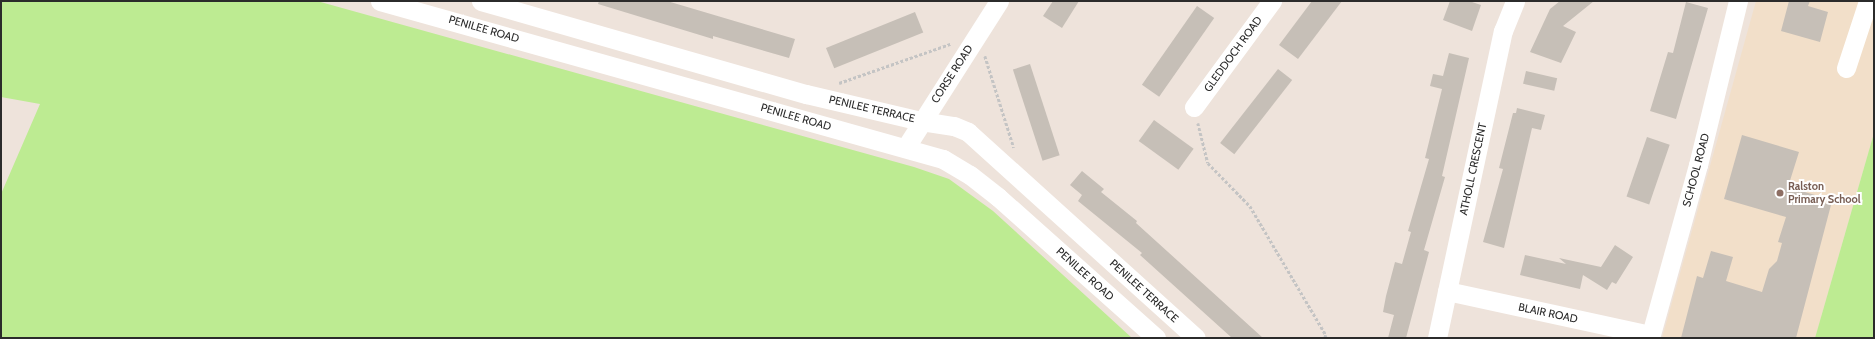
<!DOCTYPE html>
<html>
<head>
<meta charset="utf-8">
<style>
	body { margin:0 }
	#map { position:relative; width:1875px; height:339px; overflow:hidden; background:#eee3db; font-family:Cabin,sans-serif }
	div>[style] { position:absolute }
	.education>* { inset:0; background:#f2dfc9 }
	.green>* { inset:0; background:#bdeb92 }
	.building>* { inset:0; background:#c6bfb7; transform-origin:0 0 }
	.path>* { height:2.5px; margin-top:-1.25px; transform-origin:0; background:repeating-linear-gradient(90deg,#c4c4c4 0 3px,transparent 0 5px) }
	.minor>* { height:19px; margin:-9.5px; padding:0 9.5px; transform-origin:9.5px; border-radius:9.5px; background:#fff }
	.dots>* { width:11px; height:11px; translate:-50% -50%; box-sizing:border-box; border:2px solid #fff; border-radius:50% }
	span { translate:-50% -50%; white-space:nowrap; text-align:center; line-height:1.15; -webkit-text-stroke:4px #fff; paint-order:stroke }
	.street-label { font-size:11px; color:#2b2b2b }
	.education-label { font-size:11px; color:#785e54; font-weight:700 }
	.left { translate:0 -50%; text-align:left }
	.frame { position:absolute; inset:0; border:2px solid #2b2b2b; pointer-events:none }
</style>
</head>
<body>
<div id="map">
	<div class="education">
		<div style="clip-path:polygon(1756px 1px,1874px 1px,1874px 133px,1815px 338px,1662px 338px)"></div>
	</div>
	<div class="green">
		<div style="clip-path:polygon(1px 1px,317px 1px,914px 167px,949px 179px,993px 211px,1132px 338px,1px 338px,1px 194px,40px 104px,1px 97px)"></div>
		<div style="clip-path:polygon(1874px 133px,1874px 338px,1815px 338px)"></div>
	</div>
	<div class="building">
		<div style="clip-path:polygon(599px 1px,667px 1px,795px 39px,789px 58px,713px 36px,713px 39px,598px 4px)"></div>
		<div style="clip-path:polygon(1053px 1px,1079px 1px,1062px 28px,1043px 16px)"></div>
		<div style="clip-path:polygon(1312px 1px,1342px 1px,1298px 59px,1279px 45px)"></div>
		<div style="clip-path:polygon(1450px 1px,1469px 1px,1481px 5px,1472px 31px,1443px 20px)"></div>
		<div style="clip-path:polygon(1560px 1px,1594px 1px,1563px 26px,1576px 32px,1561px 63px,1530px 52px,1550px 9px)"></div>
		<div style="clip-path:polygon(1789px 1px,1810px 1px,1808px 6px,1828px 12px,1820px 42px,1781px 31px)"></div>
		<div style="clip-path:polygon(1686px 2px,1708px 8px,1676px 119px,1650px 111px,1668px 52px,1673px 53px)"></div>
		<div style="left:1197px;top:6px;width:21px;height:96px;rotate:35deg"></div>
		<div style="left:915px;top:12px;width:22px;height:96px;rotate:68deg"></div>
		<div style="clip-path:polygon(1449px 53px,1469px 58px,1442px 176px,1445px 177px,1424px 250px,1429px 252px,1406px 338px,1388px 338px,1394px 315px,1383px 312px,1386px 296px,1395px 262px,1402px 264px,1411px 232px,1408px 231px,1429px 159px,1425px 158px,1442px 89px,1430px 86px,1433px 74px,1443px 76px)"></div>
		<div style="left:1030px;top:64px;width:96px;height:18px;rotate:72deg"></div>
		<div style="left:1278px;top:69px;width:18px;height:94px;rotate:38deg"></div>
		<div style="left:1526px;top:71px;width:32px;height:13px;rotate:13deg"></div>
		<div style="clip-path:polygon(1517px 108px,1545px 115px,1541px 130px,1532px 128px,1504px 248px,1483px 242px,1503px 169px,1499px 168px,1513px 113px,1516px 113px)"></div>
		<div style="left:1154px;top:120px;width:49px;height:26px;rotate:36deg"></div>
		<div style="clip-path:polygon(1742px 135px,1799px 152px,1788px 187px,1815px 195px,1814px 200px,1831px 205px,1796px 338px,1681px 338px,1697px 276px,1703px 278px,1711px 251px,1733px 257px,1726px 281px,1762px 292px,1769px 269px,1777px 261px,1782px 243px,1778px 242px,1786px 217px,1724px 199px)"></div>
		<div style="left:1647px;top:137px;width:24px;height:63px;rotate:19deg"></div>
		<div style="clip-path:polygon(1082px 171px,1104px 189px,1101px 192px,1137px 221px,1136px 223px,1263px 338px,1232px 338px,1140px 255px,1142px 253px,1078px 201px,1082px 195px,1070px 185px)"></div>
		<div style="clip-path:polygon(1615px 245px,1633px 257px,1616px 284px,1612px 282px,1607px 290px,1583px 275px,1580px 289px,1520px 275px,1525px 255px,1566px 264px,1559px 258px,1601px 267px)"></div>
	</div>
	<div class="path">
		<div style="left:985px;top:56px;width:96px;rotate:72.5deg"></div>
		<div style="left:839px;top:83px;width:118px;rotate:-19.4deg"></div>
		<div style="left:1198px;top:123px;width:41px;rotate:76deg"></div>
		<div style="left:1208px;top:163px;width:60px;rotate:45.7deg"></div>
		<div style="left:1250px;top:206px;width:150px;rotate:59.5deg"></div>
		<div style="left:1326px;top:335px;width:3px;rotate:108deg"></div>
	</div>
	<div class="minor">
		<div style="left:380px;top:1px;width:585px;rotate:15.68deg"></div>
		<div style="left:943px;top:159px;width:31px;rotate:31deg"></div>
		<div style="left:970px;top:175px;width:36px;rotate:38deg"></div>
		<div style="left:998px;top:197px;width:212px;rotate:41.7deg"></div>
		<div style="left:481px;top:1px;width:338px;rotate:16deg"></div>
		<div style="left:806px;top:94px;width:118px;rotate:13.2deg"></div>
		<div style="left:921px;top:121px;width:33px;rotate:9deg"></div>
		<div style="left:954px;top:126px;width:15px;rotate:23deg"></div>
		<div style="left:968px;top:132px;width:307px;rotate:42.1deg"></div>
		<div style="left:1846px;top:68px;width:71px;rotate:-71.8deg"></div>
		<div style="left:1194px;top:107px;width:132px;rotate:-53.7deg"></div>
		<div style="left:906px;top:147px;width:173px;rotate:-57.5deg"></div>
		<div style="left:1447px;top:291px;width:208px;rotate:12.2deg"></div>
		<div style="left:1437px;top:338px;width:314px;rotate:-77.9deg"></div>
		<div style="left:1503px;top:31px;width:32px;rotate:-68deg"></div>
		<div style="left:1650px;top:338px;width:180px;rotate:-74.5deg"></div>
		<div style="left:1698px;top:165px;width:169px;rotate:-76.3deg"></div>
	</div>
	<div class="dots">
		<div style="left:1780px;top:193px;background:#8d6e63"></div>
	</div>
	<div class="street-label">
		<span style="left:484px;top:29px;rotate:16deg">PENILEE ROAD</span>
		<span style="left:1233px;top:54px;rotate:-54deg">GLEDDOCH ROAD</span>
		<span style="left:952px;top:74px;rotate:-57deg">CORSE ROAD</span>
		<span style="left:872px;top:109px;rotate:13deg">PENILEE TERRACE</span>
		<span style="left:796px;top:117px;rotate:16deg">PENILEE ROAD</span>
		<span style="left:1473px;top:169px;rotate:-78deg">ATHOLL CRESCENT</span>
		<span style="left:1696px;top:170px;rotate:-75deg">SCHOOL ROAD</span>
		<span style="left:1085px;top:274px;rotate:42deg">PENILEE ROAD</span>
		<span style="left:1144px;top:291px;rotate:42deg">PENILEE TERRACE</span>
		<span style="left:1548px;top:313px;rotate:12deg">BLAIR ROAD</span>
	</div>
	<div class="education-label">
		<span class="left" style="left:1788px;top:193px">Ralston<br>Primary School</span>
	</div>
	<div class="frame"></div>
</div>
</body>
</html>
